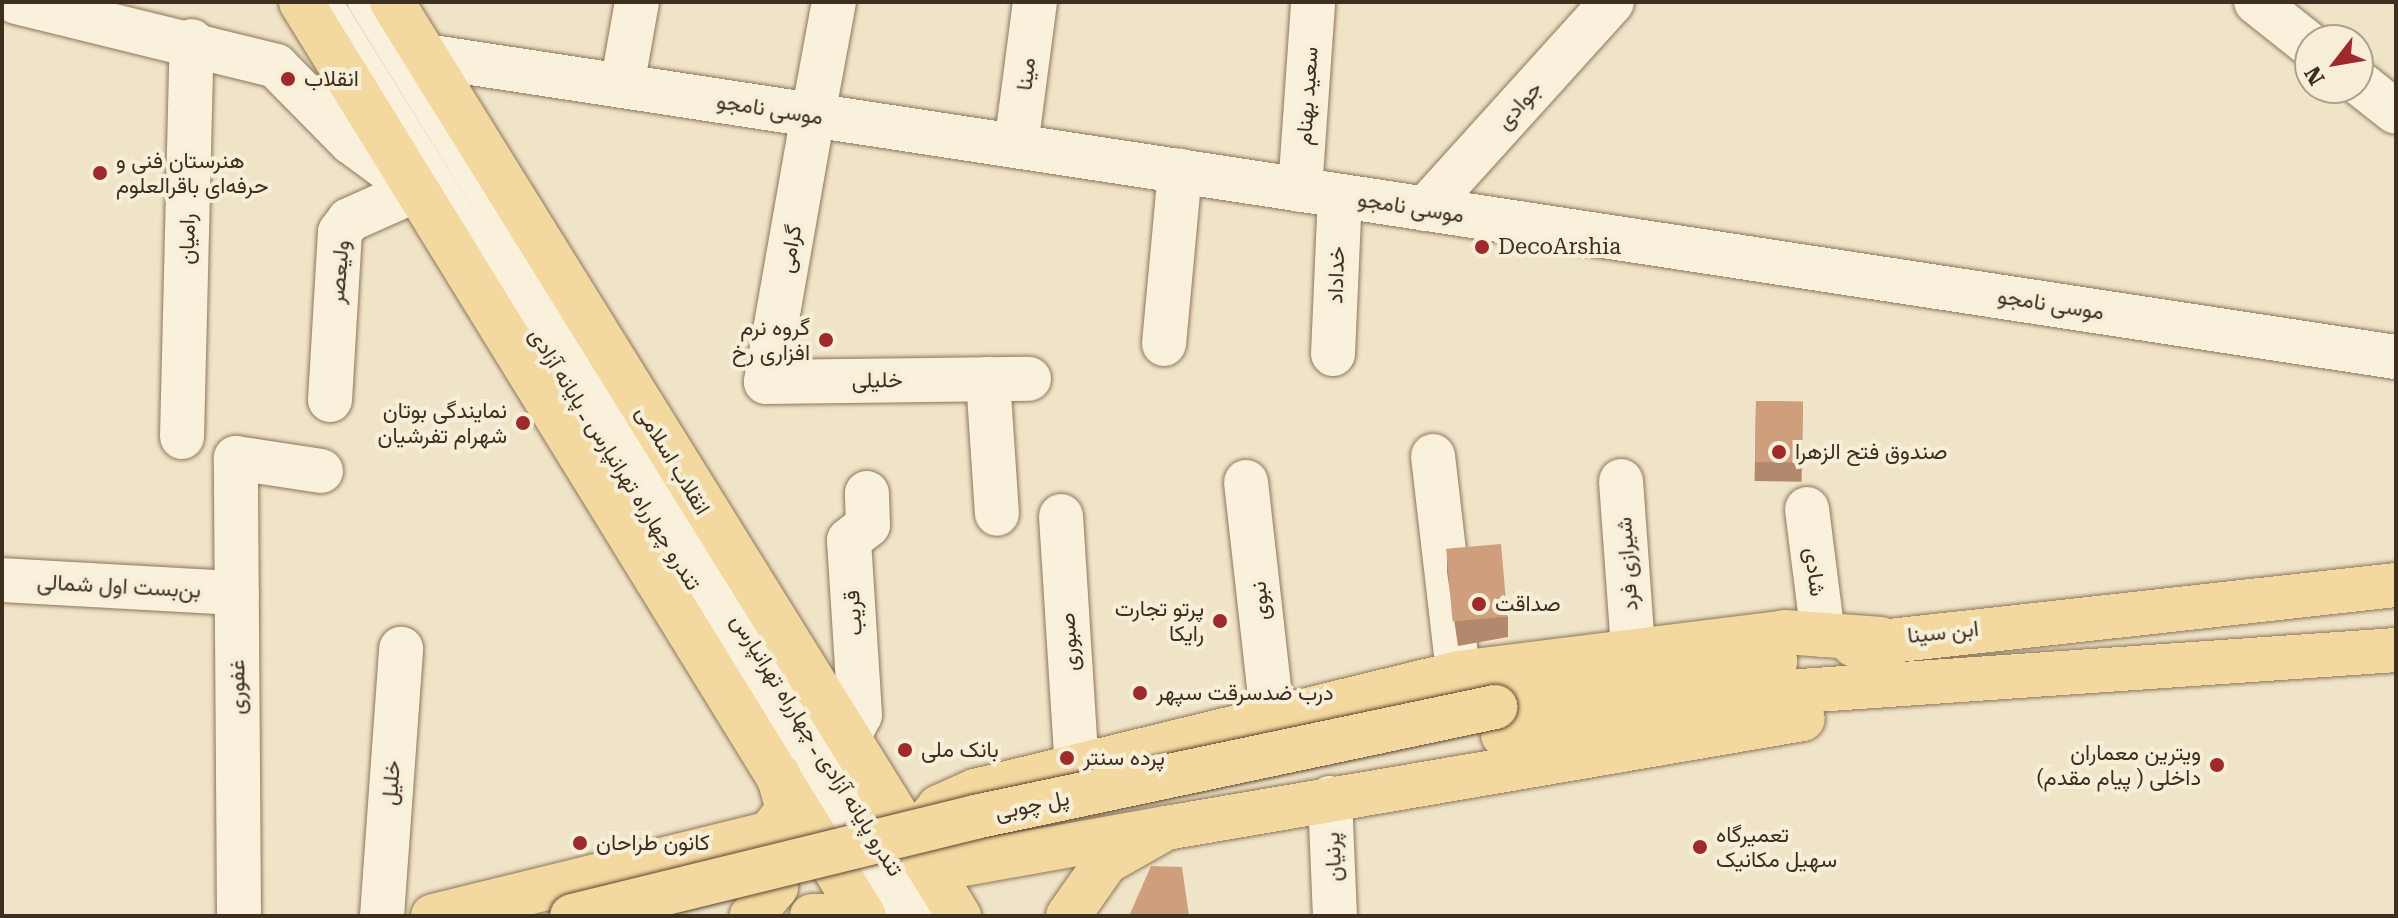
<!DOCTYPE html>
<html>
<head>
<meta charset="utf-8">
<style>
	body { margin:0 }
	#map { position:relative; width:2398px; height:918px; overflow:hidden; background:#f0e4c8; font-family:"Roboto Serif",Vazirmatn,serif }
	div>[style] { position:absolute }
	.roads { filter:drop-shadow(0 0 2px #8d765c) drop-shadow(0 0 2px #8d765c) }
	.service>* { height:22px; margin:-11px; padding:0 11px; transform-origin:11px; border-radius:11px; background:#faf1dc }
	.minor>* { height:44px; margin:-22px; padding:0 22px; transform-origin:22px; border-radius:22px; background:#faf1dc }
	.tertiary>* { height:44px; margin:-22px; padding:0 22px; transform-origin:22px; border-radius:22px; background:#faf1dc }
	.secondary>* { height:44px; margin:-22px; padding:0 22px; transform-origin:22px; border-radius:22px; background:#faf1dc }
	.primary>* { height:44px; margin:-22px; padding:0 22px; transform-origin:22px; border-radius:22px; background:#f3d9a0 }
	.bridges { filter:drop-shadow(0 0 2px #5b4430) drop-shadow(0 0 2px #5b4430) }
	.primary-bridge>* { height:44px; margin:-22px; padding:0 22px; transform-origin:22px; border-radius:22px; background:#f3d9a0 }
	.wall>* { inset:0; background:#b2896c; transform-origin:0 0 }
	.building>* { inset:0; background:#cf9f7d; transform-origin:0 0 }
	.dots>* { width:22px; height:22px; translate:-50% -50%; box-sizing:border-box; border:4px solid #f7eed8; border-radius:50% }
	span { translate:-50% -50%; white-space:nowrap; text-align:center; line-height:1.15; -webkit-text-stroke:8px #f7eed8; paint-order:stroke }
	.street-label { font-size:22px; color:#3d2e20 }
	.poi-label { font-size:22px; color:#3d2e20 }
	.left { translate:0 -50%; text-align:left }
	.right { translate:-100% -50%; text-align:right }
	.frame { position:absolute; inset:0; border:4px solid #3d2e20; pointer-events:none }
	.north { position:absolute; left:2294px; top:24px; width:80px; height:80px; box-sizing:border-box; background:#f7eed8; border:2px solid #ada18e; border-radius:50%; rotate:239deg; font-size:22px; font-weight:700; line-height:32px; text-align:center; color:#3d2e20 }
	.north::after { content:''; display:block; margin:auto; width:28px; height:36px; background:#9e2a2b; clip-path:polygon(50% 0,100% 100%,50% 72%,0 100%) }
</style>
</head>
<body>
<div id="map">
	<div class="roads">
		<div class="service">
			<div style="left:332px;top:2px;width:1076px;rotate:58.19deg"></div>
			<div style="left:358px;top:2px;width:1075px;rotate:58.28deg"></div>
		</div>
		<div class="minor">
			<div style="left:622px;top:86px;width:85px;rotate:-79.9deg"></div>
			<div style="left:813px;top:115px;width:271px;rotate:100deg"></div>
			<div style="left:766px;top:382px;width:263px;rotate:-0.7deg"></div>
			<div style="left:1016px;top:146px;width:145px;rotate:-82.5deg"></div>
			<div style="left:1300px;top:190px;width:188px;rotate:-86deg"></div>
			<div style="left:1425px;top:209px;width:279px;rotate:-47.9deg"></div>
			<div style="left:1164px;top:344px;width:174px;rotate:-84.7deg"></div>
			<div style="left:1333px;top:354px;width:158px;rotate:-87.5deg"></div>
			<div style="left:988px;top:379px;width:135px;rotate:86.2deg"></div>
			<div style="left:330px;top:400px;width:168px;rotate:-86.6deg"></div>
			<div style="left:340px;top:232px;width:15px;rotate:-53deg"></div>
			<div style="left:349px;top:220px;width:73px;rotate:-24.1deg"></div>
			<div style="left:182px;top:437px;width:396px;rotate:-88.6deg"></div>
			<div style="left:1433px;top:456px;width:218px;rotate:83.4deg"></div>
			<div style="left:1621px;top:481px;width:166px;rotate:85.9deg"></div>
			<div style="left:1246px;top:482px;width:241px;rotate:83.6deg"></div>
			<div style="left:1807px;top:509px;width:127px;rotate:82.8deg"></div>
			<div style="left:1061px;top:516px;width:253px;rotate:86.4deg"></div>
			<div style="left:2px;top:580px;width:235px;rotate:3.2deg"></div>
			<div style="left:847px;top:740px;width:28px;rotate:-63deg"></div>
			<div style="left:860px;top:715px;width:175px;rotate:-93.6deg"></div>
			<div style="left:849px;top:540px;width:24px;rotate:-38deg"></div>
			<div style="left:868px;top:525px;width:32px;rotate:-92deg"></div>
			<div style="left:1330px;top:798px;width:118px;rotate:87.6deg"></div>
			<div style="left:239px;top:916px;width:458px;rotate:-90.4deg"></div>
			<div style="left:236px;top:458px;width:86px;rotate:8.7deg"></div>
			<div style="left:382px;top:916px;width:268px;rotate:-85.9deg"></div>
		</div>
		<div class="tertiary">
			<div style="left:426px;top:56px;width:1993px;rotate:8.69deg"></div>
			<div style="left:813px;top:115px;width:115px;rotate:-79.5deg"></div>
		</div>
		<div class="secondary">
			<div style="left:16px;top:2px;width:268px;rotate:13.8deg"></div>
			<div style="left:276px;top:66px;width:107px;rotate:45.4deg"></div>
			<div style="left:351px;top:142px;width:81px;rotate:36.4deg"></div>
			<div style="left:2256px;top:2px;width:69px;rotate:38.5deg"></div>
			<div style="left:2358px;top:82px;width:48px;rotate:38.3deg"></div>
		</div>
		<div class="primary">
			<div style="left:301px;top:2px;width:1073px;rotate:58.37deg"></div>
			<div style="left:392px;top:2px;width:1076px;rotate:58.19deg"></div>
			<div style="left:1854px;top:645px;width:545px;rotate:-6.32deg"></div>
			<div style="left:1495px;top:707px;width:284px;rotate:-9.3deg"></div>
			<div style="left:1503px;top:735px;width:301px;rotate:-8.4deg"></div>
			<div style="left:1801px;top:691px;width:596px;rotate:-3.94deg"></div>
			<div style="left:1166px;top:828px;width:210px;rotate:169.9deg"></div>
			<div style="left:959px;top:865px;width:21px;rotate:-161deg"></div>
			<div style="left:939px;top:858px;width:22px;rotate:-126deg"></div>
			<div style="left:926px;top:840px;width:18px;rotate:-87deg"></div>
			<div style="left:927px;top:822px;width:19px;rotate:-51deg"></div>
			<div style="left:939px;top:807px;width:39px;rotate:-24deg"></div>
			<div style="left:975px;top:791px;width:497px;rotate:-13.7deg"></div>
			<div style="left:1458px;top:673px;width:330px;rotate:-7.1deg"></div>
			<div style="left:1785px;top:632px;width:96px;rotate:4.2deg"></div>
			<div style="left:743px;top:851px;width:28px;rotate:21deg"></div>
			<div style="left:769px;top:861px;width:27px;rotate:75deg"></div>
			<div style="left:776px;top:887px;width:38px;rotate:130deg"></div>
			<div style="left:433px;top:916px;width:347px;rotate:-13.8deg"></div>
			<div style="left:770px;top:833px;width:30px;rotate:-53deg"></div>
			<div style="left:788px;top:809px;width:36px;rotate:-106deg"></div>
			<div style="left:812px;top:916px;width:15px"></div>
			<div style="left:1068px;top:916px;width:66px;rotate:-54.9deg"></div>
			<div style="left:1106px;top:862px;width:69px;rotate:-29.5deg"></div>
			<div style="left:1166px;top:828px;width:646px;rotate:-9.71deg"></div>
		</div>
	</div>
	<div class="bridges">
		<div class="primary-bridge">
			<div style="left:572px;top:916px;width:415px;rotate:-13.8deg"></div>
			<div style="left:975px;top:817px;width:532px;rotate:-11.94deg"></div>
		</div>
	</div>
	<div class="wall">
		<div style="left:1756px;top:401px;width:47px;height:80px;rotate:1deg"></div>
		<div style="clip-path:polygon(1447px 552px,1508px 617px,1508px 637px,1458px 646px,1447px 572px)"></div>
	</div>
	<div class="building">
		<div style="left:1756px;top:401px;width:47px;height:61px;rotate:1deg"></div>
		<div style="left:1501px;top:544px;width:73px;height:55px;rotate:85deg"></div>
		<div style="clip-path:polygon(1151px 866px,1182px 867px,1189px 916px,1129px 916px)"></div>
	</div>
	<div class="dots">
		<div style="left:288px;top:79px;background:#9e2a2b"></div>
		<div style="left:100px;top:173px;background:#9e2a2b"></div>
		<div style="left:1482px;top:247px;background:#9e2a2b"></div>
		<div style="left:826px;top:340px;background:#9e2a2b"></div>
		<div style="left:523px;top:423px;background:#9e2a2b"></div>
		<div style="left:1779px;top:452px;background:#9e2a2b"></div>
		<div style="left:1479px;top:604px;background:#9e2a2b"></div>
		<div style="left:1220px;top:621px;background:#9e2a2b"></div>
		<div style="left:1140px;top:693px;background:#9e2a2b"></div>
		<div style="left:905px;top:750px;background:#9e2a2b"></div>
		<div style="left:1067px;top:758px;background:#9e2a2b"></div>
		<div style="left:2217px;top:765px;background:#9e2a2b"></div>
		<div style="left:580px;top:843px;background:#9e2a2b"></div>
		<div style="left:1700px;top:847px;background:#9e2a2b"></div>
	</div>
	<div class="street-label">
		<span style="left:1026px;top:74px;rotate:-83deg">مینا</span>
		<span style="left:1307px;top:96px;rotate:-86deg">سعید بهنام</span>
		<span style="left:1519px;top:105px;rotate:-48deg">جوادی</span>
		<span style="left:770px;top:109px;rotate:9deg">موسی نامجو</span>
		<span style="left:1411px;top:207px;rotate:9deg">موسی نامجو</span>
		<span style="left:187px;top:239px;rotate:-89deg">رامیان</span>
		<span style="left:790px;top:249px;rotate:-80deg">گرامی</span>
		<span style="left:339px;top:272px;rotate:-85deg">ولیعصر</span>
		<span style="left:1336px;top:275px;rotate:-88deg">خداداد</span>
		<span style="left:2051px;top:304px;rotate:9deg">موسی نامجو</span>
		<span style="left:877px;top:380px;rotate:-1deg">خلیلی</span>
		<span style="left:615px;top:459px;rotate:58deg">تندرو چهارراه تهرانپارس ـ پایانه آزادی</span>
		<span style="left:673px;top:460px;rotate:59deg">انقلاب اسلامی</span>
		<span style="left:1627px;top:564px;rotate:-94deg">شیرازی فرد</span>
		<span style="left:1815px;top:572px;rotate:83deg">شادی</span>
		<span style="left:119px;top:586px;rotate:3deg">بن‌بست اول شمالی</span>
		<span style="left:1260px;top:601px;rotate:-96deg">نبوی</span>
		<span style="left:853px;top:613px;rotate:-94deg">قریب</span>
		<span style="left:1943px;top:632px;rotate:-6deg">ابن سینا</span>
		<span style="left:1069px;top:642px;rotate:-94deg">صبوری</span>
		<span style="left:237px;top:687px;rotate:-90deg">غفوری</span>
		<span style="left:817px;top:745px;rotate:58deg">تندرو پایانه آزادی ـ چهارراه تهرانپارس</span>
		<span style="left:391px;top:783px;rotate:-86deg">خلیل</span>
		<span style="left:1032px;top:805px;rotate:-12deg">پل چوبی</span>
		<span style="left:1333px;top:857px;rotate:-93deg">پرنیان</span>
	</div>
	<div class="poi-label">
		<span class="left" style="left:304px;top:79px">انقلاب</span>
		<span class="left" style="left:116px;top:173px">هنرستان فنی و<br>حرفه‌ای باقرالعلوم</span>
		<span class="left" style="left:1498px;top:247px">DecoArshia</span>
		<span class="right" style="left:810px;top:340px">گروه نرم<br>افزاری رخ</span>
		<span class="right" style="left:507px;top:423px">نمایندگی بوتان<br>شهرام تفرشیان</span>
		<span class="left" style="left:1795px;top:452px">صندوق فتح الزهرا</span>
		<span class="left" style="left:1495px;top:604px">صداقت</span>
		<span class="right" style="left:1204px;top:621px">پرتو تجارت<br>رایکا</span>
		<span class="left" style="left:1156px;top:693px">درب ضدسرقت سپهر</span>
		<span class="left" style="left:921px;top:750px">بانک ملی</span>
		<span class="right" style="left:2201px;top:765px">ویترین معماران<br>داخلی ( پیام مقدم)</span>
		<span class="left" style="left:1083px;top:758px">پرده سنتر</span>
		<span class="left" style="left:1716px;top:847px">تعمیرگاه<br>سهیل مکانیک</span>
		<span class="left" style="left:596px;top:843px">کانون طراحان</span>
	</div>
	<div class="frame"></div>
	<div class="north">N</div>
</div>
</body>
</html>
